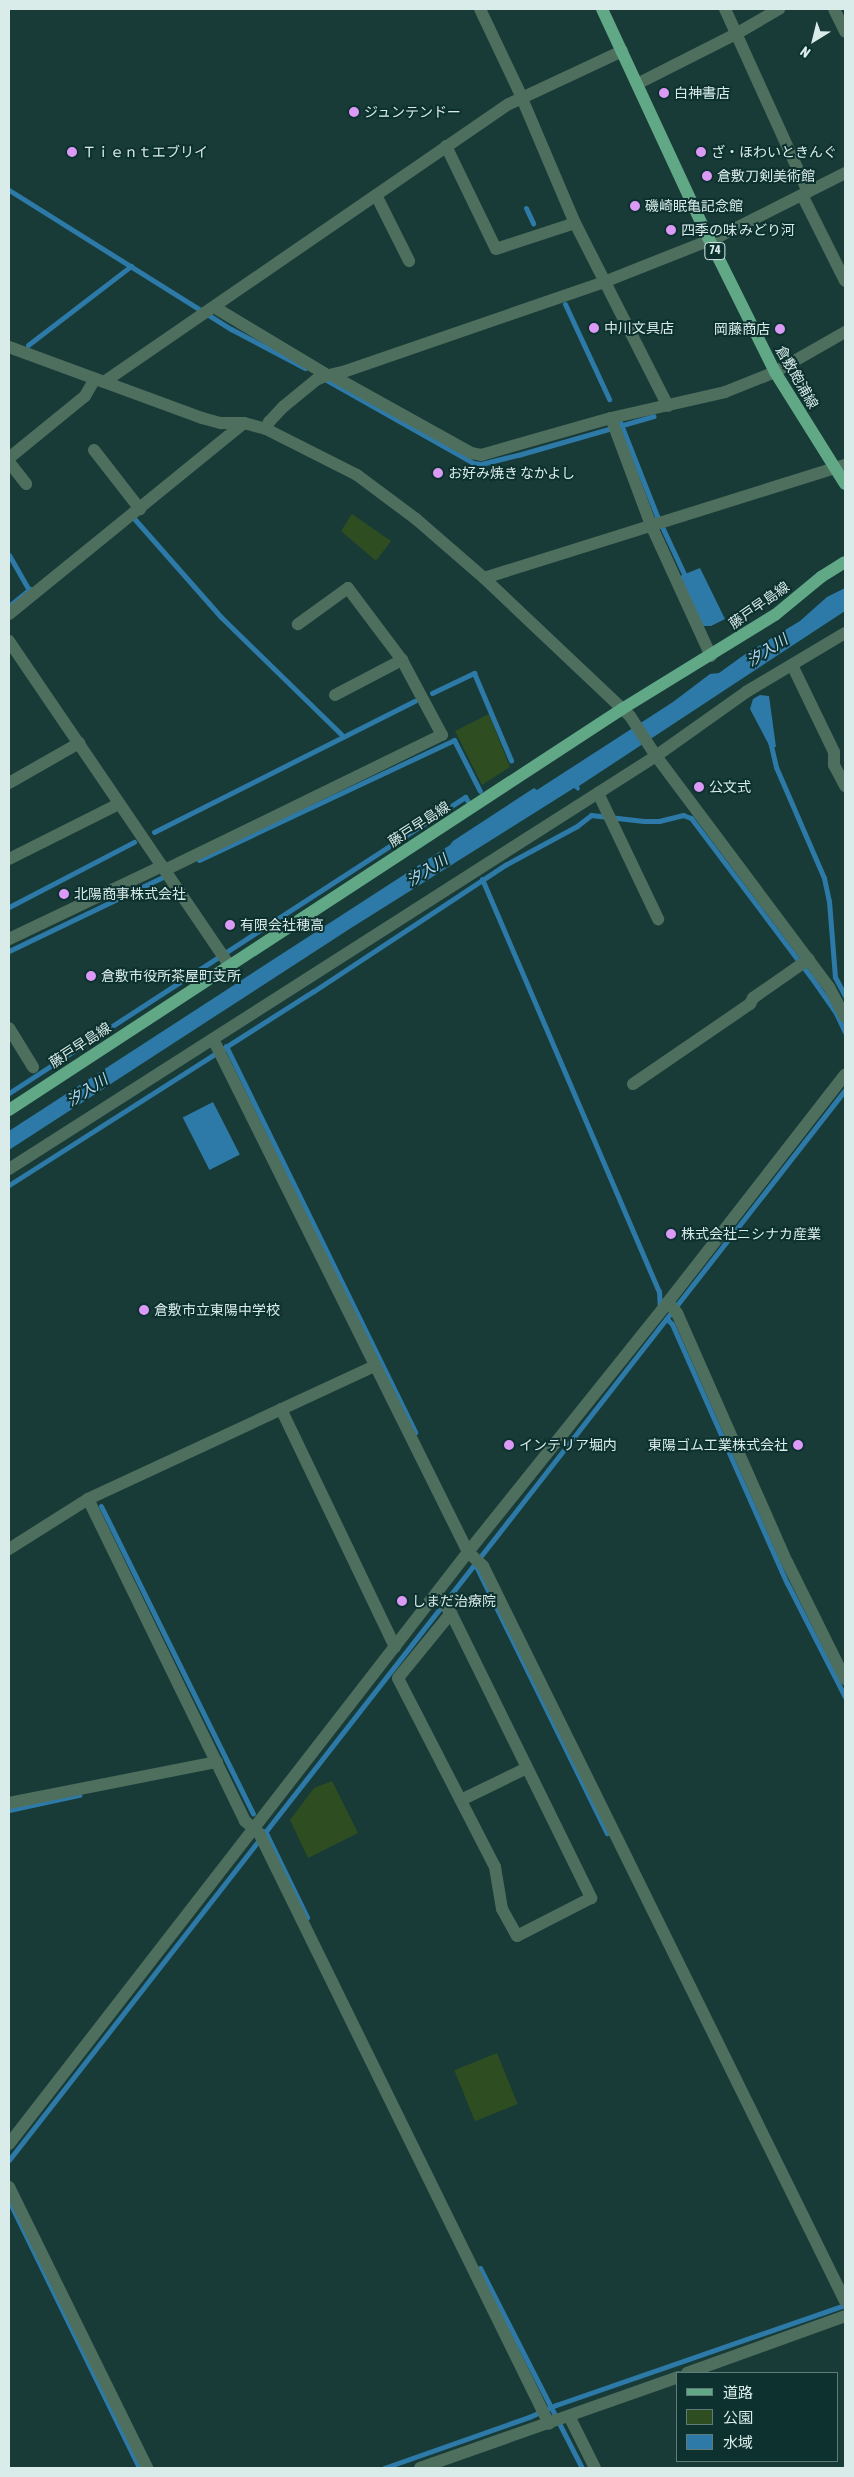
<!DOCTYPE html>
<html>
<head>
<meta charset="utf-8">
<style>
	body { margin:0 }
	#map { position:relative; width:854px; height:2477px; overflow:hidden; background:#183b38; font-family:"Asap Condensed","Noto Sans JP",sans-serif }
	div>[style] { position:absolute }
	.green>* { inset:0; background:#2e4d21; transform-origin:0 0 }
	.water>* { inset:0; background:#2d7aa9; transform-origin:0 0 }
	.stream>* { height:5px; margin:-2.5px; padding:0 2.5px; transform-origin:2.5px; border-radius:2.5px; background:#2d7aa9 }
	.minor>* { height:12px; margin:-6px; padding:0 6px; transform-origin:6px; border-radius:6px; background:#4e6f5e }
	.major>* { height:12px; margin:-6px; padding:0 6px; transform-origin:6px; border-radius:6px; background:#61a887 }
	.dots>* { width:14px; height:14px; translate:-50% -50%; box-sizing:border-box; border:2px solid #0d312e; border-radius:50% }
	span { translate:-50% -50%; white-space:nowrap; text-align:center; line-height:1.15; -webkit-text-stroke:4px #0d312e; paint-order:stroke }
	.shield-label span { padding:1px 4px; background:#0d312e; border:1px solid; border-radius:4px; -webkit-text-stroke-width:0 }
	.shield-label { font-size:12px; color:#d9ecea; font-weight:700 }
	.poi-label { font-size:14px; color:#d9ecea }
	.left { translate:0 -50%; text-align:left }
	.right { translate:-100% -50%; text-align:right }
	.street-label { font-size:14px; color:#d9ecea }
	.water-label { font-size:15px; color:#b3d8f2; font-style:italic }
	.frame { position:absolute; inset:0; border:10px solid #d9ecea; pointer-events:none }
	.legend { position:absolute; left:676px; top:2372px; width:162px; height:90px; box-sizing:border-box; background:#0d312e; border:1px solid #5f7c79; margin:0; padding:6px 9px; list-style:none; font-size:15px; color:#d9ecea }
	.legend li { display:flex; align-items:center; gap:10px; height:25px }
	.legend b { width:25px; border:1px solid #5f7c79 }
	.north { position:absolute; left:789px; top:15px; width:50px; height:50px; -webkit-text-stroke:4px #0d312e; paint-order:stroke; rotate:216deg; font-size:14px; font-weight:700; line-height:20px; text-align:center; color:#d9ecea }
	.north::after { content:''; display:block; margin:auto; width:18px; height:22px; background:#d9ecea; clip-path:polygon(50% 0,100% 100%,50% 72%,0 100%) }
</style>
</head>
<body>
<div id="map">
	<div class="green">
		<div style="clip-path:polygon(352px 514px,391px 541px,376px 561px,341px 531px)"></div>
		<div style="clip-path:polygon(489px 714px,510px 767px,482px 785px,455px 731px)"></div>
		<div style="clip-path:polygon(332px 1781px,358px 1833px,308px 1858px,290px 1820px,314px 1788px)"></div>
		<div style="left:497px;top:2053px;width:55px;height:46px;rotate:68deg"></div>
	</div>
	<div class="water">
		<div style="clip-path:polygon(700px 568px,725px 619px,711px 626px,702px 626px,680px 576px)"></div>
		<div style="clip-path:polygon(845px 588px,845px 611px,579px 786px,580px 789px,578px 791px,574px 788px,351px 928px,9px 1150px,9px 1131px,450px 845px,453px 841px,534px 788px,537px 790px,673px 702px,710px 674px,719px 673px,744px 655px,800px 621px,827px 597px)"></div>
		<div style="clip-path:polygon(760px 695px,769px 696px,776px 747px,770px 747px,750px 709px,753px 699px)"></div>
		<div style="left:213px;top:1102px;width:59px;height:34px;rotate:63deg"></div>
	</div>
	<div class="stream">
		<div style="left:9px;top:190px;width:262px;rotate:32.1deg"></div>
		<div style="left:231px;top:329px;width:84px;rotate:27.8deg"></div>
		<div style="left:526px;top:208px;width:17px;rotate:65deg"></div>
		<div style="left:565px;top:304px;width:105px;rotate:65.1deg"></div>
		<div style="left:28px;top:345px;width:130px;rotate:-37.5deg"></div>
		<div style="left:323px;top:378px;width:172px;rotate:29.5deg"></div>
		<div style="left:473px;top:463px;width:8px;rotate:7deg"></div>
		<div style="left:481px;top:464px;width:38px;rotate:-14deg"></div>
		<div style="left:518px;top:455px;width:141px;rotate:-16deg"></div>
		<div style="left:620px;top:422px;width:101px;rotate:68.5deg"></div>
		<div style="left:657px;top:516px;width:64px;rotate:65deg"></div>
		<div style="left:131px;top:515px;width:136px;rotate:48.6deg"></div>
		<div style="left:221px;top:617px;width:170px;rotate:44.3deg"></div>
		<div style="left:9px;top:555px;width:40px;rotate:60.3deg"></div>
		<div style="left:9px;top:606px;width:27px;rotate:-39deg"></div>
		<div style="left:432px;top:693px;width:47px;rotate:-25.5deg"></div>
		<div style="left:474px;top:673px;width:95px;rotate:67deg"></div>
		<div style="left:770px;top:741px;width:27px;rotate:77deg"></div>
		<div style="left:776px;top:767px;width:121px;rotate:66.6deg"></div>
		<div style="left:824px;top:878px;width:24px;rotate:78deg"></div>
		<div style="left:829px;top:901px;width:76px;rotate:85.5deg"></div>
		<div style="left:835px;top:977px;width:21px;rotate:62deg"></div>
		<div style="left:154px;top:832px;width:292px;rotate:-26.7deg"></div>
		<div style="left:199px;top:860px;width:282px;rotate:-25.2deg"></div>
		<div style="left:454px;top:740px;width:57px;rotate:63deg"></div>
		<div style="left:482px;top:879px;width:448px;rotate:66.8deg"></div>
		<div style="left:659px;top:1291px;width:17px;rotate:87deg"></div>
		<div style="left:9px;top:907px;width:141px;rotate:-27.5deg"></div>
		<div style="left:9px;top:951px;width:169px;rotate:-25.7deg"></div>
		<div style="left:226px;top:1046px;width:430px;rotate:63.9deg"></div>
		<div style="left:9px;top:1093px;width:544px;rotate:-32.99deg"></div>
		<div style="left:465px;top:797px;width:4px;rotate:56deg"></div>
		<div style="left:9px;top:1185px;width:361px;rotate:-32.5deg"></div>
		<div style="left:314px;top:991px;width:229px;rotate:-33.4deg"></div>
		<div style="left:505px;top:865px;width:82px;rotate:-28.4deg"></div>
		<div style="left:577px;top:826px;width:18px;rotate:-38deg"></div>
		<div style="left:591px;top:815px;width:53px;rotate:6.5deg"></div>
		<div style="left:644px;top:821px;width:15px"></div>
		<div style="left:659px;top:821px;width:25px;rotate:-14deg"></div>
		<div style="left:683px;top:815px;width:9px;rotate:21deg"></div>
		<div style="left:691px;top:818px;width:199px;rotate:53deg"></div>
		<div style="left:811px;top:977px;width:44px;rotate:55.2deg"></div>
		<div style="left:836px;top:1013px;width:21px;rotate:65deg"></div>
		<div style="left:667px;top:1319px;width:7px;rotate:45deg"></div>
		<div style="left:672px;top:1324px;width:283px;rotate:66.1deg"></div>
		<div style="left:787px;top:1583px;width:128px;rotate:63deg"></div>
		<div style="left:101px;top:1506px;width:343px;rotate:63.7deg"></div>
		<div style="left:474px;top:1562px;width:302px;rotate:63.9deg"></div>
		<div style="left:9px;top:1810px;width:72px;rotate:-12.1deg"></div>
		<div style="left:265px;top:1831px;width:96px;rotate:64deg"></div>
		<div style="left:9px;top:2160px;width:1358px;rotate:-52deg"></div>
		<div style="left:9px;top:2201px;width:297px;rotate:64deg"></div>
		<div style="left:480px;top:2268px;width:225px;rotate:63deg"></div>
		<div style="left:384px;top:2468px;width:154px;rotate:-19.4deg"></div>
		<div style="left:529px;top:2417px;width:30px;rotate:-24deg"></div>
		<div style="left:556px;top:2405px;width:306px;rotate:-19.1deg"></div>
	</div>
	<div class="minor">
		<div style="left:480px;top:9px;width:89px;rotate:64.6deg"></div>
		<div style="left:518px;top:89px;width:146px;rotate:67deg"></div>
		<div style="left:575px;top:223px;width:205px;rotate:63.1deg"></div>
		<div style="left:725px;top:9px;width:201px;rotate:65.6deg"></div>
		<div style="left:834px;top:9px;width:25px;rotate:64deg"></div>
		<div style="left:637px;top:84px;width:111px;rotate:-26.8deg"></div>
		<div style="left:736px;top:34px;width:50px;rotate:-30.2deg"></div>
		<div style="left:446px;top:146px;width:114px;rotate:64.1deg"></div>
		<div style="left:496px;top:249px;width:83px;rotate:-18.2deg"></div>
		<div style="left:376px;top:195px;width:74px;rotate:63.4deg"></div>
		<div style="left:802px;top:195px;width:96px;rotate:63.4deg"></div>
		<div style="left:214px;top:307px;width:132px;rotate:31deg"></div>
		<div style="left:9px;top:347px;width:206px;rotate:20.2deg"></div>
		<div style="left:202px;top:418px;width:20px;rotate:15deg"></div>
		<div style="left:221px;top:423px;width:23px"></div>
		<div style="left:244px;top:423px;width:23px;rotate:15deg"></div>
		<div style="left:266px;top:429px;width:102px;rotate:26.8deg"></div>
		<div style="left:357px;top:475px;width:74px;rotate:36.7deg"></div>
		<div style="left:416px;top:519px;width:90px;rotate:40.9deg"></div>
		<div style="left:484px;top:578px;width:201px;rotate:43.4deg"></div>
		<div style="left:630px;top:716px;width:48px;rotate:57deg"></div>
		<div style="left:656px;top:756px;width:289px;rotate:53.2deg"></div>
		<div style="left:829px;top:987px;width:34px;rotate:62deg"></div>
		<div style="left:331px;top:375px;width:160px;rotate:29.1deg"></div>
		<div style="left:471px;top:453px;width:10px;rotate:11deg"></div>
		<div style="left:481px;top:455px;width:135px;rotate:-15.9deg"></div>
		<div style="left:611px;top:418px;width:117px;rotate:-12.8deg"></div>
		<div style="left:725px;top:392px;width:54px;rotate:-21.8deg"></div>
		<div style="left:775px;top:372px;width:81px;rotate:-29.7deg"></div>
		<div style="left:104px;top:382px;width:491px;rotate:-34.5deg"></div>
		<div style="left:509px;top:104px;width:125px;rotate:-25.1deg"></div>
		<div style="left:611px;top:418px;width:114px;rotate:69.5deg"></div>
		<div style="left:651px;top:525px;width:144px;rotate:65.4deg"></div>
		<div style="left:266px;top:429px;width:8px;rotate:-67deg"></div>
		<div style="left:269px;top:422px;width:21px;rotate:-47deg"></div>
		<div style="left:283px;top:407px;width:43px;rotate:-39.3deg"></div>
		<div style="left:316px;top:380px;width:10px;rotate:-24deg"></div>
		<div style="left:325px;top:376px;width:18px;rotate:-13deg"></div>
		<div style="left:343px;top:372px;width:276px;rotate:-19deg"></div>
		<div style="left:604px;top:282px;width:125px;rotate:-21.6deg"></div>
		<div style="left:720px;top:236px;width:140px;rotate:-26.7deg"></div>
		<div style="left:94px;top:450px;width:75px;rotate:52.1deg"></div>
		<div style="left:9px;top:458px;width:98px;rotate:-39.2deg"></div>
		<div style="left:85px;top:396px;width:20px;rotate:-60deg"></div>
		<div style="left:9px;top:462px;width:28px;rotate:52deg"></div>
		<div style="left:484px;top:578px;width:378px;rotate:-17.4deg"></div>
		<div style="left:9px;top:614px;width:303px;rotate:-39.1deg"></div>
		<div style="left:9px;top:641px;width:393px;rotate:55.8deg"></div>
		<div style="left:792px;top:665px;width:97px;rotate:64.2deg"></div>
		<div style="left:834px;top:752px;width:13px;rotate:90deg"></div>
		<div style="left:834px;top:765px;width:24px;rotate:62deg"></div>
		<div style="left:335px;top:695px;width:76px;rotate:-27.6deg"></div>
		<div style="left:9px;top:783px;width:81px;rotate:-29.7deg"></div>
		<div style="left:598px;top:793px;width:140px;rotate:64.5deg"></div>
		<div style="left:9px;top:859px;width:123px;rotate:-26.6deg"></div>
		<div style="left:165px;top:870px;width:308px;rotate:-26deg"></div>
		<div style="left:442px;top:735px;width:85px;rotate:-118.1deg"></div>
		<div style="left:402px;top:660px;width:90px;rotate:-126.9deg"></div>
		<div style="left:348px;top:588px;width:62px;rotate:144.2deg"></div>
		<div style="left:9px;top:939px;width:170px;rotate:-25.5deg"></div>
		<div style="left:9px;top:1028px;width:46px;rotate:58.4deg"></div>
		<div style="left:213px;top:1039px;width:573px;rotate:63.57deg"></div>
		<div style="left:468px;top:1552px;width:21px;rotate:43deg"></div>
		<div style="left:483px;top:1566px;width:819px;rotate:63.78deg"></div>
		<div style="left:633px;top:1084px;width:142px;rotate:-34.4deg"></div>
		<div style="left:750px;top:1004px;width:7px;rotate:-63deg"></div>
		<div style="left:753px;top:998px;width:68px;rotate:-34.9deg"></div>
		<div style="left:9px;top:1169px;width:768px;rotate:-32.55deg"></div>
		<div style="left:656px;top:756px;width:110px;rotate:-35.4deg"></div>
		<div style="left:746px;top:692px;width:115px;rotate:-30.8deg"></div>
		<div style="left:668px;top:1302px;width:14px;rotate:51deg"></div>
		<div style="left:677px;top:1313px;width:272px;rotate:66.2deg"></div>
		<div style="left:787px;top:1562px;width:131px;rotate:63.6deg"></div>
		<div style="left:281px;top:1409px;width:264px;rotate:64.4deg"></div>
		<div style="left:88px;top:1499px;width:358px;rotate:64deg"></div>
		<div style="left:245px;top:1821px;width:18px;rotate:41deg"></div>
		<div style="left:259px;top:1833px;width:658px;rotate:63.86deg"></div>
		<div style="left:9px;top:1549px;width:93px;rotate:-32.3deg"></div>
		<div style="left:88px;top:1499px;width:315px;rotate:-24.9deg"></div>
		<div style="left:436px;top:1594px;width:24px;rotate:52deg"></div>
		<div style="left:451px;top:1613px;width:318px;rotate:63.8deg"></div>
		<div style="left:591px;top:1898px;width:83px;rotate:152.8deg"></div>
		<div style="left:517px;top:1936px;width:31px;rotate:-119deg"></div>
		<div style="left:502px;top:1909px;width:43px;rotate:-99.5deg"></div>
		<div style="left:495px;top:1867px;width:212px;rotate:-117.2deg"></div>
		<div style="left:398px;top:1678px;width:84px;rotate:-50.8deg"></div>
		<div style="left:461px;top:1800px;width:73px;rotate:-25.9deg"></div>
		<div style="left:9px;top:1803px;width:212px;rotate:-11.2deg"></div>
		<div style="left:9px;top:2144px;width:749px;rotate:-52.21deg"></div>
		<div style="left:468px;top:1552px;width:320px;rotate:-51.3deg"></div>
		<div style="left:668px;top:1302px;width:288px;rotate:-52.1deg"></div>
		<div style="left:9px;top:2187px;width:313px;rotate:63.8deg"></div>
		<div style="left:687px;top:2373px;width:168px;rotate:-19.8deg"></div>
		<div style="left:569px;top:2416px;width:58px;rotate:63.4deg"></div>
		<div style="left:420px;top:2468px;width:274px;rotate:-19.4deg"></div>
	</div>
	<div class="major">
		<div style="left:602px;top:9px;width:254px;rotate:65.1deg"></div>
		<div style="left:709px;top:239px;width:148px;rotate:63.6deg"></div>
		<div style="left:775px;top:372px;width:132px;rotate:58deg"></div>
		<div style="left:9px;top:1110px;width:733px;rotate:-33.19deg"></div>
		<div style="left:622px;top:709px;width:180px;rotate:-31.6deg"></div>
		<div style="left:775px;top:615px;width:60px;rotate:-39.6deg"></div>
		<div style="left:821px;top:577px;width:28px;rotate:-32deg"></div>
	</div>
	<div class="dots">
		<div style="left:664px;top:93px;background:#db9af6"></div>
		<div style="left:354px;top:112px;background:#db9af6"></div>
		<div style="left:72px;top:152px;background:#db9af6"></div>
		<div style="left:701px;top:152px;background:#db9af6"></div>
		<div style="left:707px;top:176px;background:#db9af6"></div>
		<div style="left:635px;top:206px;background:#db9af6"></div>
		<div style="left:671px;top:230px;background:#db9af6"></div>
		<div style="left:594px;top:328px;background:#db9af6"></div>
		<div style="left:780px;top:329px;background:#db9af6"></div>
		<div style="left:438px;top:473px;background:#db9af6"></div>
		<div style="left:699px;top:787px;background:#db9af6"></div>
		<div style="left:64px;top:894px;background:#db9af6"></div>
		<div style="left:230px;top:925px;background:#db9af6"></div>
		<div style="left:91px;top:976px;background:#db9af6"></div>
		<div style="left:671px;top:1234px;background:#db9af6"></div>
		<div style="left:144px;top:1310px;background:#db9af6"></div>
		<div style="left:509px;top:1445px;background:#db9af6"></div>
		<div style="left:798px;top:1445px;background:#db9af6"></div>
		<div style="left:402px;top:1601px;background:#db9af6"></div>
	</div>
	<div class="shield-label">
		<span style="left:715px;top:251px">74</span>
	</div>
	<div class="poi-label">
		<span class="left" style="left:674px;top:93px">白神書店</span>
		<span class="left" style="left:364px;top:112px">ジュンテンドー</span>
		<span class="left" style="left:82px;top:152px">Ｔｉｅｎｔエブリイ</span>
		<span class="left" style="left:711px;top:152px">ざ・ほわいときんぐ</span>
		<span class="left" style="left:717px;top:176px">倉敷刀剣美術館</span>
		<span class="left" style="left:645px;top:206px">磯崎眠亀記念館</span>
		<span class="left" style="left:681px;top:230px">四季の味 みどり河</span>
		<span class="left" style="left:604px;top:328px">中川文具店</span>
		<span class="right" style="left:770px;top:329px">岡藤商店</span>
		<span class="left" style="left:448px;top:473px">お好み焼き なかよし</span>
		<span class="left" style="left:709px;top:787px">公文式</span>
		<span class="left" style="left:74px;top:894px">北陽商事株式会社</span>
		<span class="left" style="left:240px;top:925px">有限会社穂高</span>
		<span class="left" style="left:101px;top:976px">倉敷市役所茶屋町支所</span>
		<span class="left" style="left:681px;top:1234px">株式会社ニシナカ産業</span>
		<span class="left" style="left:154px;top:1310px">倉敷市立東陽中学校</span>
		<span class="left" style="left:519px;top:1445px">インテリア堀内</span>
		<span class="right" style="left:788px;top:1445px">東陽ゴム工業株式会社</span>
		<span class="left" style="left:412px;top:1601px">しまだ治療院</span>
	</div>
	<div class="street-label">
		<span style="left:797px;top:377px;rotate:60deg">倉敷飽浦線</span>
		<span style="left:759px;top:605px;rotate:-35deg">藤戸早島線</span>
		<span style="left:419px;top:824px;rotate:-33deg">藤戸早島線</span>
		<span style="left:80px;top:1045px;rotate:-33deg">藤戸早島線</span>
	</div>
	<div class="water-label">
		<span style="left:767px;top:650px;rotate:-33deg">汐入川</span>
		<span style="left:427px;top:870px;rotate:-33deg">汐入川</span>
		<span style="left:87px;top:1090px;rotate:-33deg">汐入川</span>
	</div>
	<div class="frame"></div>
	<ul class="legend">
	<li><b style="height:6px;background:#61a887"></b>道路</li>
	<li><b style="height:14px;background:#2e4d21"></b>公園</li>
	<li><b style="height:14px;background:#2d7aa9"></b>水域</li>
	</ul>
	<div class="north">N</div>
</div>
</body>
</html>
